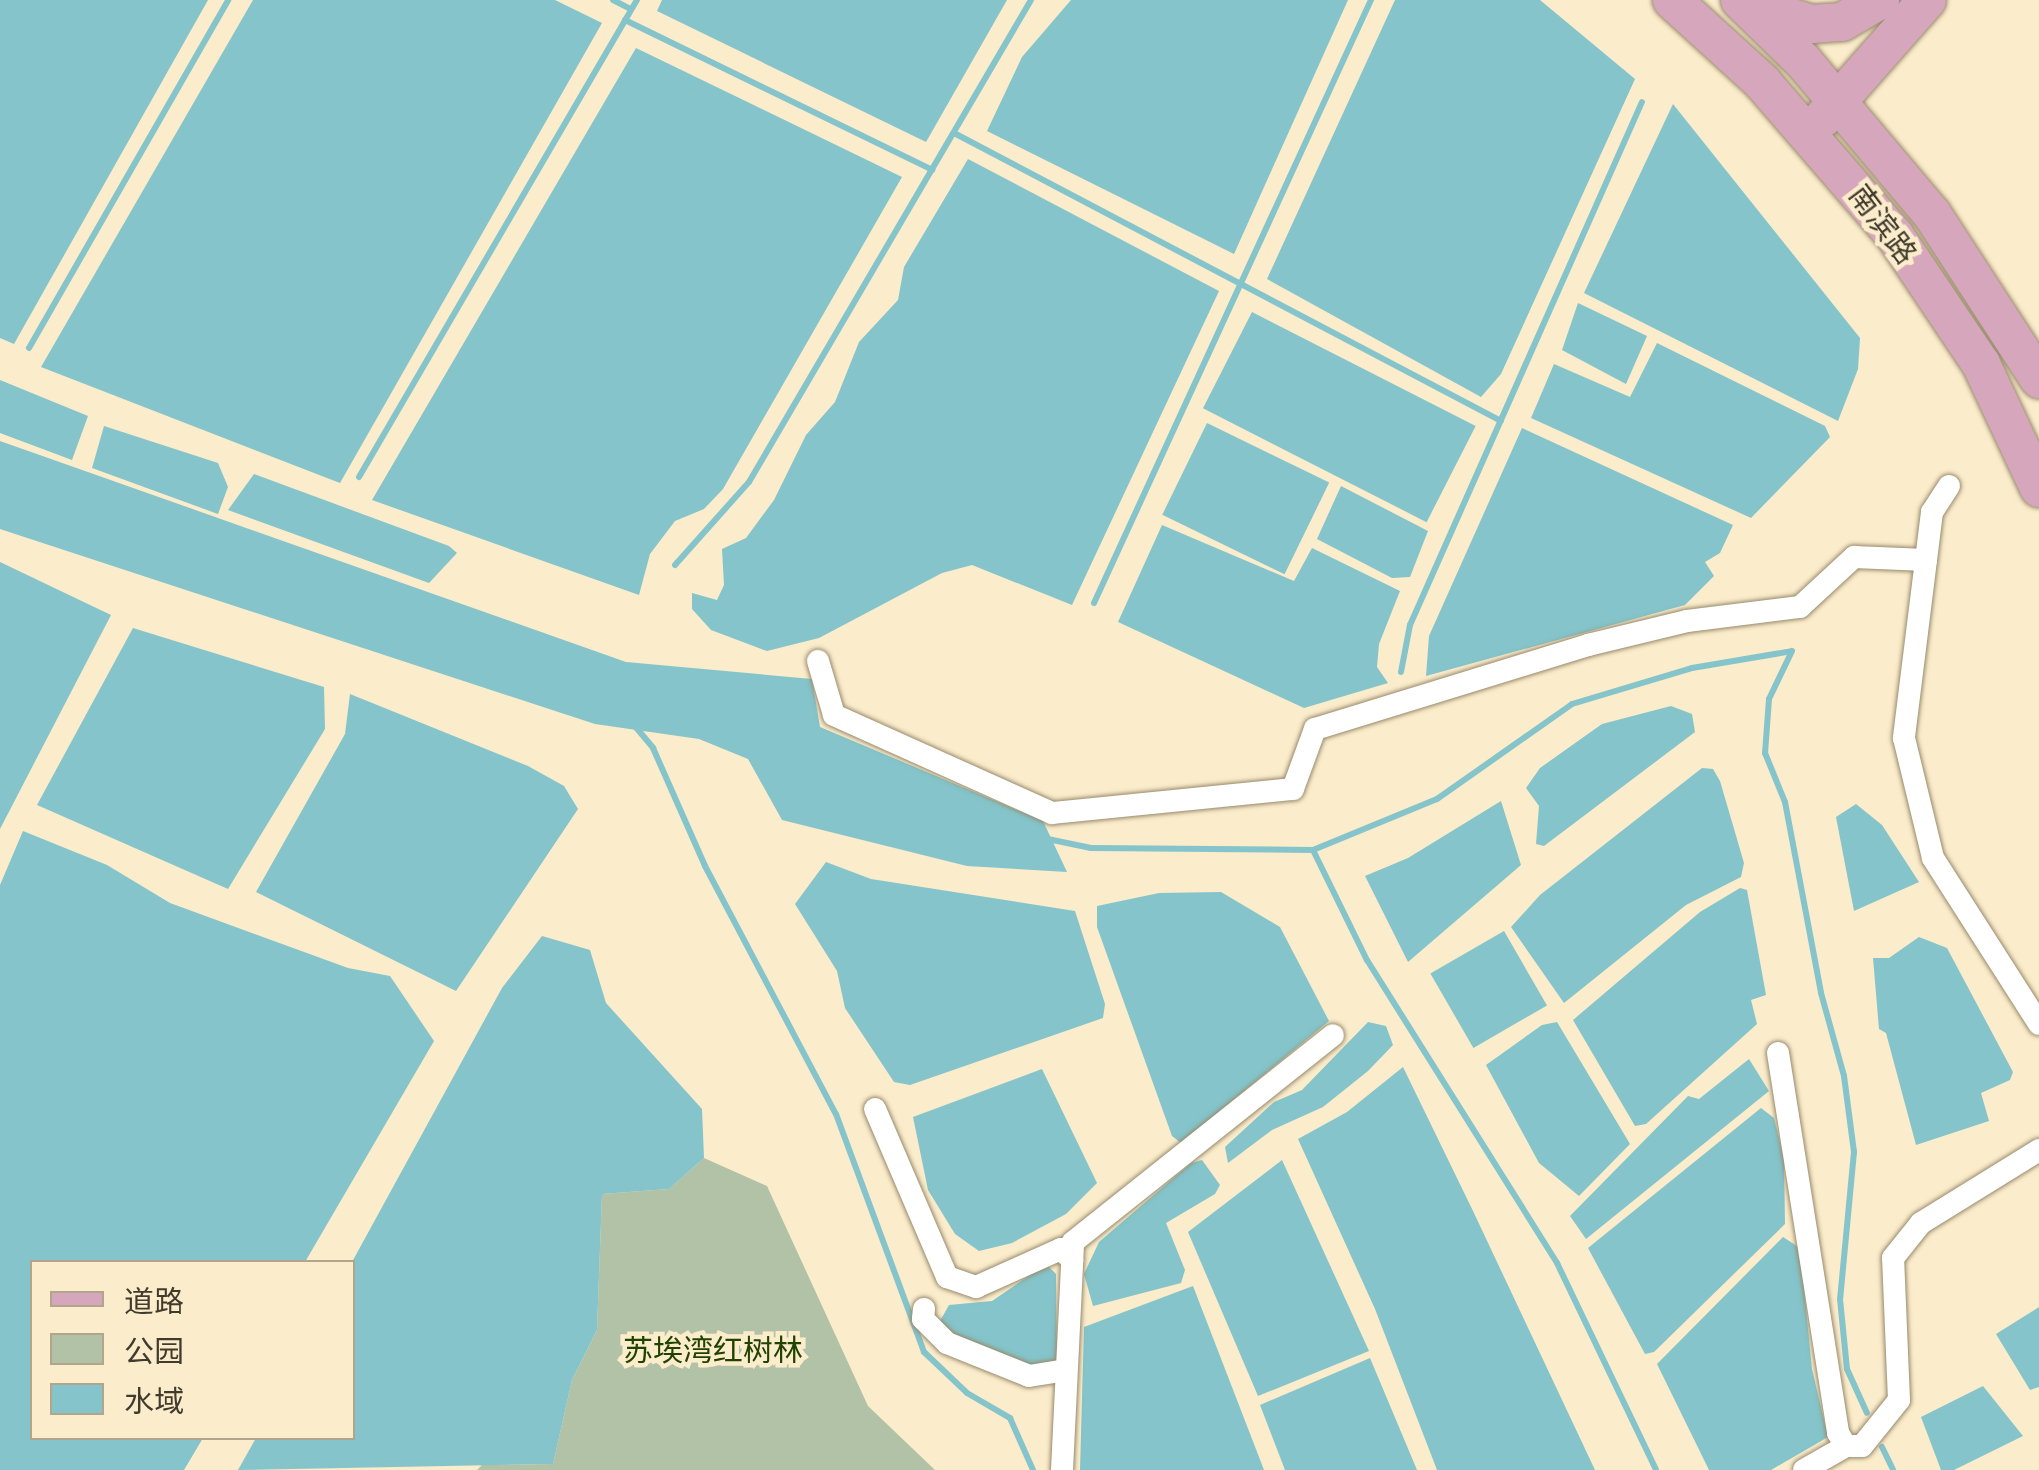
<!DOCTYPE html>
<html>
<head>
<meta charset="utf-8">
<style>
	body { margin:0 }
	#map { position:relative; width:2039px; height:1470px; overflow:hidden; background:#fbeccb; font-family:"Golos Text","Noto Sans SC",sans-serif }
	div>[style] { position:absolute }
	.green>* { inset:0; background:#b1c2a7 }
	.water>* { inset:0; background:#84c4ca; transform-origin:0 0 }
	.stream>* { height:6px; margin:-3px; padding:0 3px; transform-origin:3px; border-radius:3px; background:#84c4ca }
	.roads { filter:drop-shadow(0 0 2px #978a6c) drop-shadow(0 0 2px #978a6c) }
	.minor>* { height:22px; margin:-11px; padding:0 11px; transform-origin:11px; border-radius:11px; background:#fff }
	.primary>* { height:38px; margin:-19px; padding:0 19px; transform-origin:19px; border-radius:19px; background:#d6a7bc }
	span { translate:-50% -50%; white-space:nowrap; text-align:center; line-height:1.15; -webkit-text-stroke:9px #fbeccb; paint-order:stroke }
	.street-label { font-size:30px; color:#413b2e }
	.park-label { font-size:30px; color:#214201 }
	.legend { position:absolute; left:30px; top:1260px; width:325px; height:180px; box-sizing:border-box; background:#fbeccb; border:2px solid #b1a58c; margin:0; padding:12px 18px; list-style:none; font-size:30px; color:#413b2e }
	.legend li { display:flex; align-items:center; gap:20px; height:50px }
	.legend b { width:50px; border:2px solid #b1a58c }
</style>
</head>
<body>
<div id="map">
	<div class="green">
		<div style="clip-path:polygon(704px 1158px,767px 1186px,868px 1406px,935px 1470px,477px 1470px,482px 1465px,553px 1464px,572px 1380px,597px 1330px,602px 1194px,669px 1189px)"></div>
	</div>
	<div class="water">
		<div style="clip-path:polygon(0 0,208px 0,14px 344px,0 338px)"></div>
		<div style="clip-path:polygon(253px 0,555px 0,602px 23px,340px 483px,41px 367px)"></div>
		<div style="clip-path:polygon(662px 0,1007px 0,926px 142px,657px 11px)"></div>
		<div style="clip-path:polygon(1071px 0,1348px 0,1234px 254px,987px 131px,1022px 57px)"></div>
		<div style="clip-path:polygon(1395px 0,1540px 0,1635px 79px,1501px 374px,1481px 397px,1267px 279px)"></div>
		<div style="clip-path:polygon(636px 48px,902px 177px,723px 489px,704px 509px,675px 521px,650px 554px,639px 595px,372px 500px)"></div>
		<div style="clip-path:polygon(1673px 104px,1860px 338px,1858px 369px,1838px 421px,1584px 293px)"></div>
		<div style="clip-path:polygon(968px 159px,1219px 291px,1072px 605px,972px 565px,942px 573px,819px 638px,767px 651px,711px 630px,692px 609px,692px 593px,717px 600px,724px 585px,722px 549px,746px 538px,774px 500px,806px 435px,835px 402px,859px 342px,898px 300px,904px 267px)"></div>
		<div style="clip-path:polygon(1578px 303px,1647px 336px,1626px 384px,1562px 350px)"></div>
		<div style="left:1252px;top:312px;width:251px;height:108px;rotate:27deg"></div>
		<div style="clip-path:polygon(1657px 343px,1825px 426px,1830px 437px,1751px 518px,1531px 418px,1554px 364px,1630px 397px)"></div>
		<div style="clip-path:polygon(0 380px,88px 416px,72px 460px,0 433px)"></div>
		<div style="left:1207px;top:423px;width:136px;height:102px;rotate:26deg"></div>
		<div style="clip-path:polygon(104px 426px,218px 463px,228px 487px,218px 514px,92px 468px)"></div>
		<div style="clip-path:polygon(1522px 428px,1733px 525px,1720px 553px,1705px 562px,1714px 576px,1685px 605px,1426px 676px,1429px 636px)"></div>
		<div style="clip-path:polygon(0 441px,626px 662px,812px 679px,820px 727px,1043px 821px,1067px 872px,967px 866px,782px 820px,748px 759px,699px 739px,595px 724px,0 529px)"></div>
		<div style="clip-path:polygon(254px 474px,449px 546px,457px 553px,429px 583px,228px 510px)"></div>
		<div style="clip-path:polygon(1341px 486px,1428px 531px,1410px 577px,1392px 578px,1317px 539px)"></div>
		<div style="clip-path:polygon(1162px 525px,1294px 581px,1312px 548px,1400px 591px,1379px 644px,1377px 667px,1388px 683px,1304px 708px,1118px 622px)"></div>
		<div style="clip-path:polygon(0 562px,111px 615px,0 829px)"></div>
		<div style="clip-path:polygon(133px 628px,324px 687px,325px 729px,228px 889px,37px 805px)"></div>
		<div style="clip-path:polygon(350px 694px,528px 766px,564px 786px,578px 809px,456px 991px,256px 892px,345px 734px)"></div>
		<div style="clip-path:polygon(1671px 706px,1692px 714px,1695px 732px,1544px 846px,1536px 844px,1539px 806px,1526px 788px,1540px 768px,1602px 724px)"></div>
		<div style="clip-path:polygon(1702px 768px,1713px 769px,1720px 781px,1744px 863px,1741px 877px,1686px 905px,1564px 1003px,1511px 927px,1540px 895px)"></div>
		<div style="clip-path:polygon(1501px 801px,1521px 865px,1408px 962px,1365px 876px,1408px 858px)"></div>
		<div style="clip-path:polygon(1856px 804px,1882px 825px,1919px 882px,1854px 911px,1836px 817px)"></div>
		<div style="clip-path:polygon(23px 831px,107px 865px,170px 903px,348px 968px,390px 976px,434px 1041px,305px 1262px,32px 1262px,32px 1438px,203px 1438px,184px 1470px,0 1470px,0 885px)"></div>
		<div style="clip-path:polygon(826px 862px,871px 879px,1075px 911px,1105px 1004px,1103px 1018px,910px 1085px,894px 1082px,845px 1008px,837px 971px,795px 904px)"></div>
		<div style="clip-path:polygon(1740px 888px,1747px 890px,1766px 995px,1751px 1000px,1757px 1024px,1646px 1124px,1635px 1126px,1573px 1020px,1700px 912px)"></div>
		<div style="clip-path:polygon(1221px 892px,1280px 927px,1329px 1021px,1181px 1143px,1172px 1136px,1097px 927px,1097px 906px,1159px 893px)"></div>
		<div style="left:1504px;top:931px;width:86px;height:85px;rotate:60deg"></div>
		<div style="clip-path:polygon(542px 936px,590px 950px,606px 1003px,702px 1109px,704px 1158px,669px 1189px,602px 1194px,597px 1330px,572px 1380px,553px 1464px,238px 1470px,256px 1438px,352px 1438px,352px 1262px,502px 988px)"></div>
		<div style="clip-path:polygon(1919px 937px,1947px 948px,2013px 1072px,2010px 1080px,1981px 1093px,1989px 1121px,1916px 1145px,1886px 1033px,1879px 1029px,1873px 958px,1889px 958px)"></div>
		<div style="clip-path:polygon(1368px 1022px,1386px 1026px,1393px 1045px,1368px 1071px,1323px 1107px,1272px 1130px,1228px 1163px,1225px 1147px,1274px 1102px,1302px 1090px)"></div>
		<div style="clip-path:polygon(1557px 1022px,1630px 1144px,1579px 1196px,1539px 1163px,1486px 1065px,1542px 1025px)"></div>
		<div style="clip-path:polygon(1749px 1059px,1769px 1091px,1586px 1239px,1570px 1216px,1688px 1096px,1699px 1099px)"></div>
		<div style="clip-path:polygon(1403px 1067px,1473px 1211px,1595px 1470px,1437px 1470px,1375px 1309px,1298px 1139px,1347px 1112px)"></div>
		<div style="clip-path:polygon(1042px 1069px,1097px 1183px,1066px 1214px,1012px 1243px,979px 1251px,955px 1234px,928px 1190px,913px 1117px)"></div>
		<div style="clip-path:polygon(1761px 1108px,1774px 1118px,1784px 1159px,1785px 1224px,1654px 1352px,1645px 1354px,1588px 1248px)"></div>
		<div style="clip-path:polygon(1202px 1160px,1220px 1185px,1215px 1194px,1166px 1223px,1185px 1270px,1181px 1283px,1093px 1306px,1084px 1274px,1099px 1242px,1191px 1163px)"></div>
		<div style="clip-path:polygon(1282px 1160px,1369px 1351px,1258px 1396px,1188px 1232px)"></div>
		<div style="clip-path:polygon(1783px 1237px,1800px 1248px,1812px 1369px,1828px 1437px,1771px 1470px,1709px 1470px,1657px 1364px)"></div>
		<div style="clip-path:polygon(1046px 1264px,1056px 1274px,1057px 1362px,1031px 1373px,966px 1347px,940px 1321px,949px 1305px,992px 1301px)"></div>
		<div style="clip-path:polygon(1193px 1286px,1264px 1470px,1080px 1470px,1084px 1327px)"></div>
		<div style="clip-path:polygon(2039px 1307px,2039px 1387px,2030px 1390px,1996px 1334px)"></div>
		<div style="clip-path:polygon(1370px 1358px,1417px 1470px,1285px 1470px,1260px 1405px)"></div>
		<div style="clip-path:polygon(1983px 1386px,2023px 1436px,1954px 1470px,1941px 1470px,1921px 1417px)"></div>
	</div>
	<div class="stream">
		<div style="left:613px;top:0;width:20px;rotate:27deg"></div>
		<div style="left:625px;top:20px;width:342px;rotate:26deg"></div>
		<div style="left:954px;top:133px;width:618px;rotate:27.77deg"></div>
		<div style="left:29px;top:348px;width:401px;rotate:-60.2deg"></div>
		<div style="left:359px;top:477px;width:552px;rotate:-59.77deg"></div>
		<div style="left:675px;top:565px;width:111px;rotate:-48.3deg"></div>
		<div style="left:749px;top:482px;width:558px;rotate:-59.67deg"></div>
		<div style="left:1094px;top:603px;width:664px;rotate:-65.33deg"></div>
		<div style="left:1401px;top:672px;width:48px;rotate:-79.2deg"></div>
		<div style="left:1410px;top:625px;width:572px;rotate:-66.08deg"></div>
		<div style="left:634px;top:725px;width:30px;rotate:50deg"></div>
		<div style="left:653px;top:748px;width:129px;rotate:66.2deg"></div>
		<div style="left:705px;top:866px;width:280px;rotate:62.2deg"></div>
		<div style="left:836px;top:1114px;width:254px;rotate:69.7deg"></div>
		<div style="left:924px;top:1352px;width:59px;rotate:43.6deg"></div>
		<div style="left:967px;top:1393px;width:50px;rotate:30.2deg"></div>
		<div style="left:1010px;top:1418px;width:57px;rotate:66.1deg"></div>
		<div style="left:1043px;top:838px;width:49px;rotate:11.8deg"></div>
		<div style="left:1091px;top:848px;width:222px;rotate:0.5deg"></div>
		<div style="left:1313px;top:850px;width:123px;rotate:63.9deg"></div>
		<div style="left:1367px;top:960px;width:358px;rotate:57.9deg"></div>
		<div style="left:1557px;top:1263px;width:229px;rotate:64.4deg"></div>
		<div style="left:1313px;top:850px;width:134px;rotate:-22.4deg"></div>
		<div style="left:1437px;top:799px;width:165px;rotate:-35.1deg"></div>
		<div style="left:1572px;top:704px;width:125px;rotate:-16.7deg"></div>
		<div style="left:1692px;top:668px;width:101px;rotate:-9.6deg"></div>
		<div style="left:1792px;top:651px;width:53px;rotate:115.6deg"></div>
		<div style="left:1769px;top:699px;width:54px;rotate:94.2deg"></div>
		<div style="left:1765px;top:753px;width:53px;rotate:67.8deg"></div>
		<div style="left:1785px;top:802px;width:194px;rotate:79.3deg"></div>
		<div style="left:1821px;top:993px;width:86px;rotate:74.5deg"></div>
		<div style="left:1844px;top:1076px;width:77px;rotate:82.5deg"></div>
		<div style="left:1854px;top:1152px;width:148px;rotate:95.4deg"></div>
		<div style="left:1840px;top:1299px;width:70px;rotate:84.3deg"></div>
		<div style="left:1847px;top:1369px;width:48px;rotate:65.6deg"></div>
		<div style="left:1882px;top:1447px;width:25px;rotate:64deg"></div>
	</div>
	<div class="roads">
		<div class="minor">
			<div style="left:1949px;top:486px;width:31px;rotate:123deg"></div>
			<div style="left:1932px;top:512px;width:228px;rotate:97.1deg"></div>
			<div style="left:1904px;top:738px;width:123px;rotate:76.4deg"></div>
			<div style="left:1933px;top:858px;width:197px;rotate:57.4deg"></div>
			<div style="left:818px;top:661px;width:56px;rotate:73.5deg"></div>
			<div style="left:834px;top:715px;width:239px;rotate:24.2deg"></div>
			<div style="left:1052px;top:813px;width:242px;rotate:-5.7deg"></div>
			<div style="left:1293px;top:789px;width:64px;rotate:-69.9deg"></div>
			<div style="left:1315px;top:729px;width:286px;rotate:-17.1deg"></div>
			<div style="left:1588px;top:645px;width:102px;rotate:-13.6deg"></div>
			<div style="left:1687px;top:621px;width:114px;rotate:-7.1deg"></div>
			<div style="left:1800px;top:607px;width:74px;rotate:-42.8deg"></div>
			<div style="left:1854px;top:557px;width:72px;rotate:2.4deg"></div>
			<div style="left:1778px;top:1053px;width:385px;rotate:81deg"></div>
			<div style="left:1838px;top:1433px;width:15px;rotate:58deg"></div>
			<div style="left:875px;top:1109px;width:183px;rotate:66.8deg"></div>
			<div style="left:947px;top:1277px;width:31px;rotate:19deg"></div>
			<div style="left:976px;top:1287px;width:93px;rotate:-24.1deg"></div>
			<div style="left:1061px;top:1249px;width:16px;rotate:45deg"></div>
			<div style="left:924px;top:1309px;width:10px;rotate:96deg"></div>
			<div style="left:923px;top:1319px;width:34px;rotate:45deg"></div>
			<div style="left:947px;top:1343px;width:88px;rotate:21.9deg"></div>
			<div style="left:1029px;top:1376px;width:37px;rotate:-9deg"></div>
			<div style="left:1062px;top:1470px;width:228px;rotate:-87.2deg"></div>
			<div style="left:1073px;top:1242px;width:332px;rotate:-38.5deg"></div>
			<div style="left:1804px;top:1470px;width:48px;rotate:-29.7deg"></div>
			<div style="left:1846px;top:1446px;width:16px"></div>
			<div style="left:1862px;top:1446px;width:59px;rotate:-51.2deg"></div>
			<div style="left:1899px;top:1400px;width:142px;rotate:-92.4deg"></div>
			<div style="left:1893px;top:1258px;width:45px;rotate:-51.3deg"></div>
			<div style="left:1921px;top:1223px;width:139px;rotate:-31.7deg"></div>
		</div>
		<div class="primary">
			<div style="left:1672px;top:0;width:122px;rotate:42.3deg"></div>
			<div style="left:1762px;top:82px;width:203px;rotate:49.2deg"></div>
			<div style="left:1895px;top:236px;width:154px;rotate:56.1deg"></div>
			<div style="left:1981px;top:364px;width:137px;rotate:64.9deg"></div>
			<div style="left:1740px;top:0;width:88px;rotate:44.1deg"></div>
			<div style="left:1803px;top:61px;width:200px;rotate:49.9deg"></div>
			<div style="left:1932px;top:214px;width:197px;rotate:57deg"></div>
			<div style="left:1752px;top:6px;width:63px;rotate:16.7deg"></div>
			<div style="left:1812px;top:24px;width:30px;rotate:-4deg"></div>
			<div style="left:1842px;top:22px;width:44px;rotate:-30.1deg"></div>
			<div style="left:1823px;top:118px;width:157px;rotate:-48.6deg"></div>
		</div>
	</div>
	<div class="street-label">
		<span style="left:1883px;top:224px;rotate:53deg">南滨路</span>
	</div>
	<div class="park-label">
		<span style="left:713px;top:1350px">苏埃湾红树林</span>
	</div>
	<ul class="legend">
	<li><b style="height:12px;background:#d6a7bc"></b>道路</li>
	<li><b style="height:28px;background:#b1c2a7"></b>公园</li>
	<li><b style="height:28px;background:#84c4ca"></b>水域</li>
	</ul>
</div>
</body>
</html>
